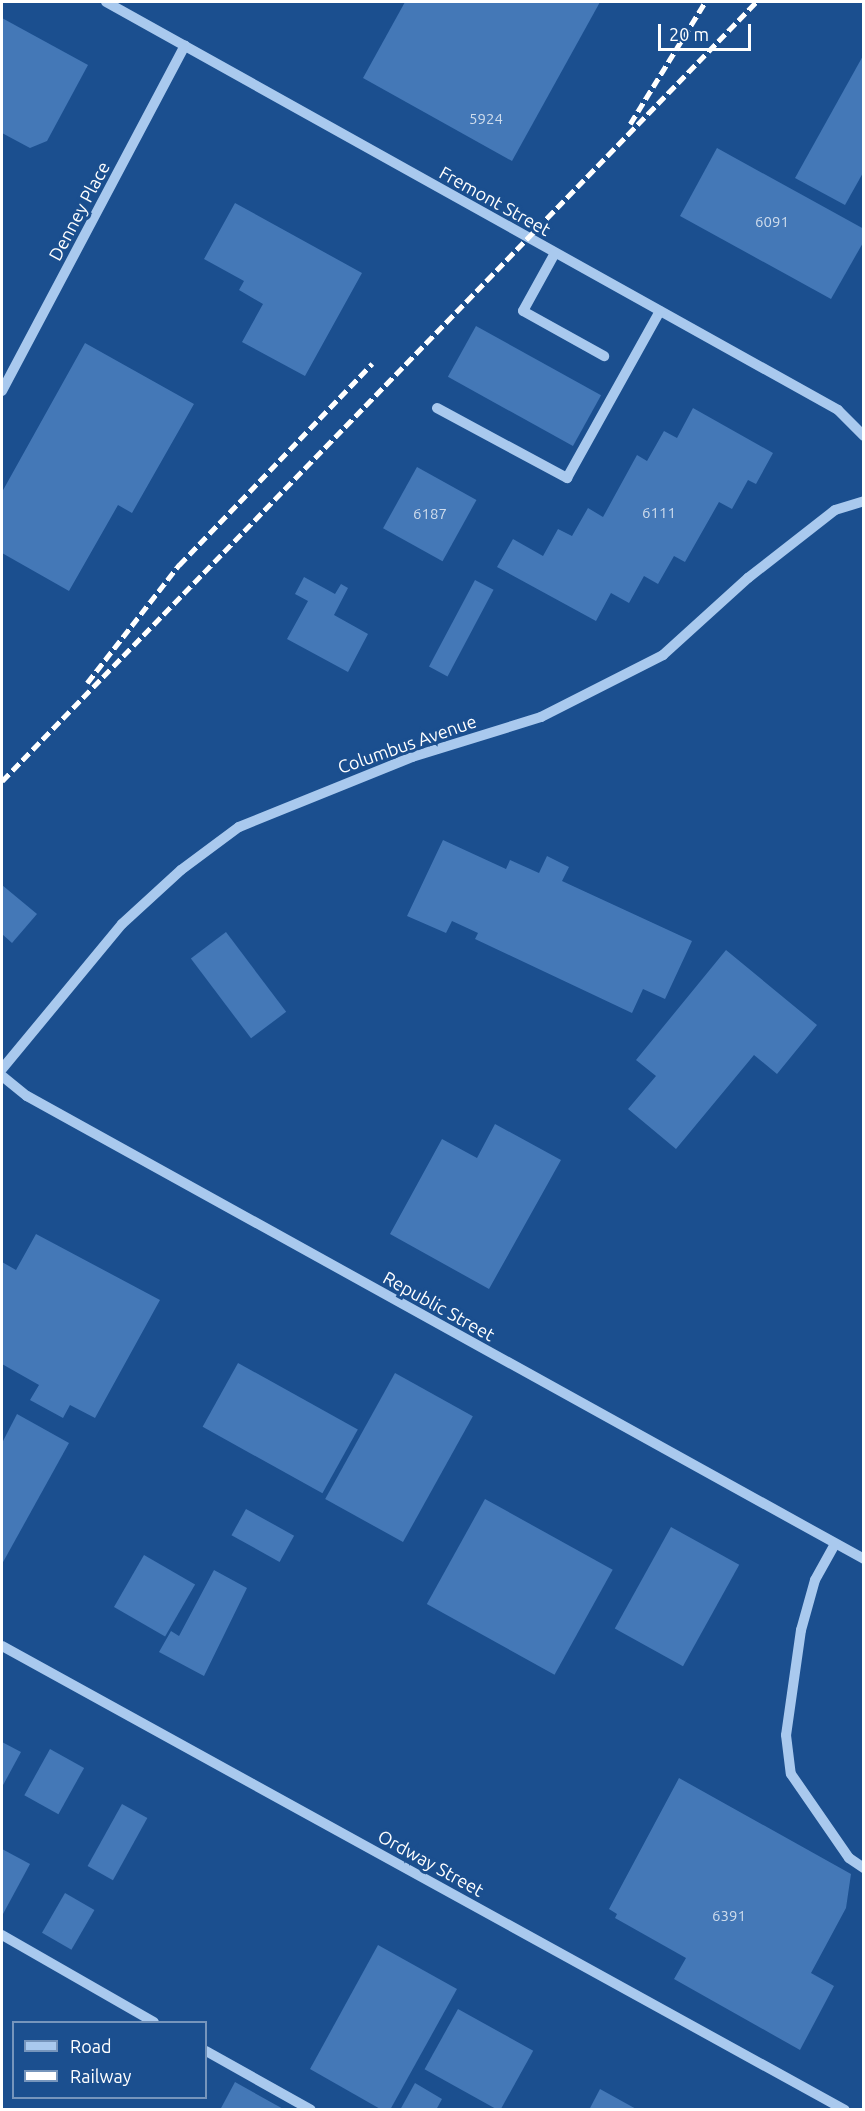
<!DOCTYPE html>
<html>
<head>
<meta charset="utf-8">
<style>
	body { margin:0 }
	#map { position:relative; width:865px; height:2111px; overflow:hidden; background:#1b4f8f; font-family:Ubuntu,sans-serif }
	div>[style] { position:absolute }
	.building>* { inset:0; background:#4478b7; transform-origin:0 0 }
	.minor>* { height:10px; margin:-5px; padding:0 5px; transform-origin:5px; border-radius:5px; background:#a9c9ee }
	.rail>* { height:4.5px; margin-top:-2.25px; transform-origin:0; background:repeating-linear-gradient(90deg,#fff 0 10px,transparent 0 14.5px) }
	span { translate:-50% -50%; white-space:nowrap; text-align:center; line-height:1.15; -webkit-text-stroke:6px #1b4f8f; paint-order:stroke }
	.number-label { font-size:15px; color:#d0dded }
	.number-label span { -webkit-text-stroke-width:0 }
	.street-label { font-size:18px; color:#fff }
	.frame { position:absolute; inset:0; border:3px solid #fff; pointer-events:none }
	.legend { position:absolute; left:12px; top:2021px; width:195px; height:78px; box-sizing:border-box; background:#1b4f8f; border:2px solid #7695bc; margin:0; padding:8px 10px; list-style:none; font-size:18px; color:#fff }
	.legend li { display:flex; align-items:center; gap:12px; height:30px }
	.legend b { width:30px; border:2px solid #7695bc }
	.scale { position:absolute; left:658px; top:24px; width:93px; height:27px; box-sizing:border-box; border:3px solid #fff; border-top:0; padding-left:8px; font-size:18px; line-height:21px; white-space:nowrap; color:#fff; -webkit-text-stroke:4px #1b4f8f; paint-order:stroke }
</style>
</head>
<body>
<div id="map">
	<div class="building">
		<div style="clip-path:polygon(405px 2px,600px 2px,512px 161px,363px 78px)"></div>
		<div style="clip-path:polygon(2px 18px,88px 65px,47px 141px,30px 148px,2px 133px)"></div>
		<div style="clip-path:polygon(864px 54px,864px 171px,845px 205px,795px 178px)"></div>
		<div style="clip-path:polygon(717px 148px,864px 229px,864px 241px,831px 299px,680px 216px)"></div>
		<div style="clip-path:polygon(235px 203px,362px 273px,305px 376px,242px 342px,263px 304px,239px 290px,244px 281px,204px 259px)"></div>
		<div style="left:476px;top:326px;width:143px;height:58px;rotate:29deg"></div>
		<div style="clip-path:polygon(85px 343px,194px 404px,132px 513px,118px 505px,69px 591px,2px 553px,2px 492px)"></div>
		<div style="clip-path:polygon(693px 408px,773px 453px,756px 484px,748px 480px,732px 509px,719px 502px,685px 562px,674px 556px,658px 584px,644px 576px,629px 603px,611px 593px,596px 621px,497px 567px,513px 539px,543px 556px,558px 529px,572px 536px,588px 508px,603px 517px,637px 455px,647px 461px,664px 431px,677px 438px)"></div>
		<div style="left:417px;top:467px;width:68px;height:70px;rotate:29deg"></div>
		<div style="clip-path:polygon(304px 577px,335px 594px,341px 584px,348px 588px,334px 615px,368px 634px,348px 672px,287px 639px,308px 601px,295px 594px)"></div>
		<div style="left:475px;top:580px;width:21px;height:98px;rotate:28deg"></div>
		<div style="clip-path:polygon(443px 840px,506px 869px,510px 860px,539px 873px,547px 856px,569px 867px,562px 881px,692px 941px,665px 999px,643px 989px,632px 1013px,475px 939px,478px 933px,452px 921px,446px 933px,407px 916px)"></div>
		<div style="clip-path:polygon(2px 885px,37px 914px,12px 943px,2px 934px)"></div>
		<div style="left:226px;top:932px;width:100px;height:44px;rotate:53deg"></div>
		<div style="clip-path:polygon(726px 950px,817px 1025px,777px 1074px,754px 1055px,676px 1149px,628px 1109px,656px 1076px,636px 1060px)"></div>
		<div style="clip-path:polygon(495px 1124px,561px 1160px,489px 1289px,390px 1234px,442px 1139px,477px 1158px)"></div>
		<div style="clip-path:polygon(36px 1234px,160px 1300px,95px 1418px,70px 1405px,63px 1418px,30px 1400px,39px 1385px,2px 1364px,2px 1262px,16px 1270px)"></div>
		<div style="left:238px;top:1363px;width:137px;height:73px;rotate:29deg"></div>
		<div style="left:395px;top:1373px;width:89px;height:144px;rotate:29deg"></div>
		<div style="clip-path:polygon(17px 1414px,69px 1443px,2px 1564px,2px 1443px)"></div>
		<div style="left:485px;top:1499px;width:146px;height:120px;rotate:29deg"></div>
		<div style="left:246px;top:1509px;width:55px;height:30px;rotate:29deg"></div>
		<div style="left:671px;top:1527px;width:78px;height:116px;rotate:29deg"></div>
		<div style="left:144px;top:1555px;width:59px;height:60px;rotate:30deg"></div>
		<div style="clip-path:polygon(214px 1570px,247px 1588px,204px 1676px,159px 1652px,171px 1631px,179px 1636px)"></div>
		<div style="clip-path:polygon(2px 1742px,21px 1752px,2px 1787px)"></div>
		<div style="left:50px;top:1749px;width:39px;height:53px;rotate:29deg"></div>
		<div style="clip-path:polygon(679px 1778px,851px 1874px,846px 1908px,811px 1973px,834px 1986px,800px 2050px,674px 1979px,686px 1958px,615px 1918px,617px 1914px,609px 1909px)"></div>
		<div style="left:122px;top:1804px;width:29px;height:71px;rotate:29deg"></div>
		<div style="clip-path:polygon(2px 1849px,30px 1864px,3px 1914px,2px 1913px)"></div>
		<div style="left:65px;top:1893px;width:34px;height:46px;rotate:30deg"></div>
		<div style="clip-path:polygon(378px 1945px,457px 1989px,390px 2110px,382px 2110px,310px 2069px)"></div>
		<div style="left:458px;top:2009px;width:86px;height:69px;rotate:29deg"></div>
		<div style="clip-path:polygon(235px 2082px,285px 2110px,220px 2110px)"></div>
		<div style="clip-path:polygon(415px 2083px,442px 2099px,436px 2110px,400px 2110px)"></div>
		<div style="clip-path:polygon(600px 2089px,638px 2110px,589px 2110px)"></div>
	</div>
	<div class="minor">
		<div style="left:106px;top:2px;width:838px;rotate:29.13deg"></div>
		<div style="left:838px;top:410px;width:37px;rotate:45deg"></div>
		<div style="left:555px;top:253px;width:66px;rotate:118.9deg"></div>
		<div style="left:523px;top:311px;width:93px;rotate:29.1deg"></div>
		<div style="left:2px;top:391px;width:391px;rotate:-62.1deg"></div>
		<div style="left:437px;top:408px;width:148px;rotate:28.3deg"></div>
		<div style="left:567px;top:478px;width:191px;rotate:-60.9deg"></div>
		<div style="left:2px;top:1069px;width:188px;rotate:-50.4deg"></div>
		<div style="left:122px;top:924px;width:80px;rotate:-42.5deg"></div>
		<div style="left:181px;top:870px;width:72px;rotate:-36.6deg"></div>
		<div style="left:239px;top:827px;width:187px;rotate:-22deg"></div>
		<div style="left:412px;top:757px;width:135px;rotate:-17.2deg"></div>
		<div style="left:541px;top:717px;width:137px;rotate:-26.9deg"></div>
		<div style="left:663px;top:655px;width:115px;rotate:-42.2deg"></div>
		<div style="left:748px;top:578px;width:110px;rotate:-38deg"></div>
		<div style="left:835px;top:510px;width:30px;rotate:-17deg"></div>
		<div style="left:2px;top:1076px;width:32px;rotate:39deg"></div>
		<div style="left:27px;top:1096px;width:957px;rotate:28.95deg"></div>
		<div style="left:835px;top:1544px;width:41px;rotate:119.1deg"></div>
		<div style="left:815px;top:1580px;width:52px;rotate:105.6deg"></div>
		<div style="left:801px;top:1630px;width:106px;rotate:98.1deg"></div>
		<div style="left:786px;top:1735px;width:39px;rotate:83deg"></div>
		<div style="left:791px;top:1774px;width:102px;rotate:55.4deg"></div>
		<div style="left:849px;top:1858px;width:18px;rotate:34deg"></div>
		<div style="left:2px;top:1646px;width:962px;rotate:28.83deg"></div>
		<div style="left:2px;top:1935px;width:175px;rotate:29.8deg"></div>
		<div style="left:206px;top:2051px;width:120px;rotate:29.3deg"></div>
	</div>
	<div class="rail">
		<div style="left:630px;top:124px;width:143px;rotate:-58.4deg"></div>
		<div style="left:87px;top:683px;width:150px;rotate:-52.1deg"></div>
		<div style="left:179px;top:565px;width:279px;rotate:-46.2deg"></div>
		<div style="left:2px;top:781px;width:1084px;rotate:-45.93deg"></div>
	</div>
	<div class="number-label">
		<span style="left:486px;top:119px">5924</span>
		<span style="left:772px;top:222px">6091</span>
		<span style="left:659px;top:513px">6111</span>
		<span style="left:430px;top:514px">6187</span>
		<span style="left:729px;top:1916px">6391</span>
	</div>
	<div class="street-label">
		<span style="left:495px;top:201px;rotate:29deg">Fremont Street</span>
		<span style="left:79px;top:211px;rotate:-62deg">Denney Place</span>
		<span style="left:407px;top:744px;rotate:-19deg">Columbus Avenue</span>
		<span style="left:439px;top:1306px;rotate:29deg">Republic Street</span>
		<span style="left:431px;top:1863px;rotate:29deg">Ordway Street</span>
	</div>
	<div class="frame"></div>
	<ul class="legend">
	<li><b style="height:8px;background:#a9c9ee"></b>Road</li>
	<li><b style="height:8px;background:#fff"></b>Railway</li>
	</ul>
	<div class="scale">20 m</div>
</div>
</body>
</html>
